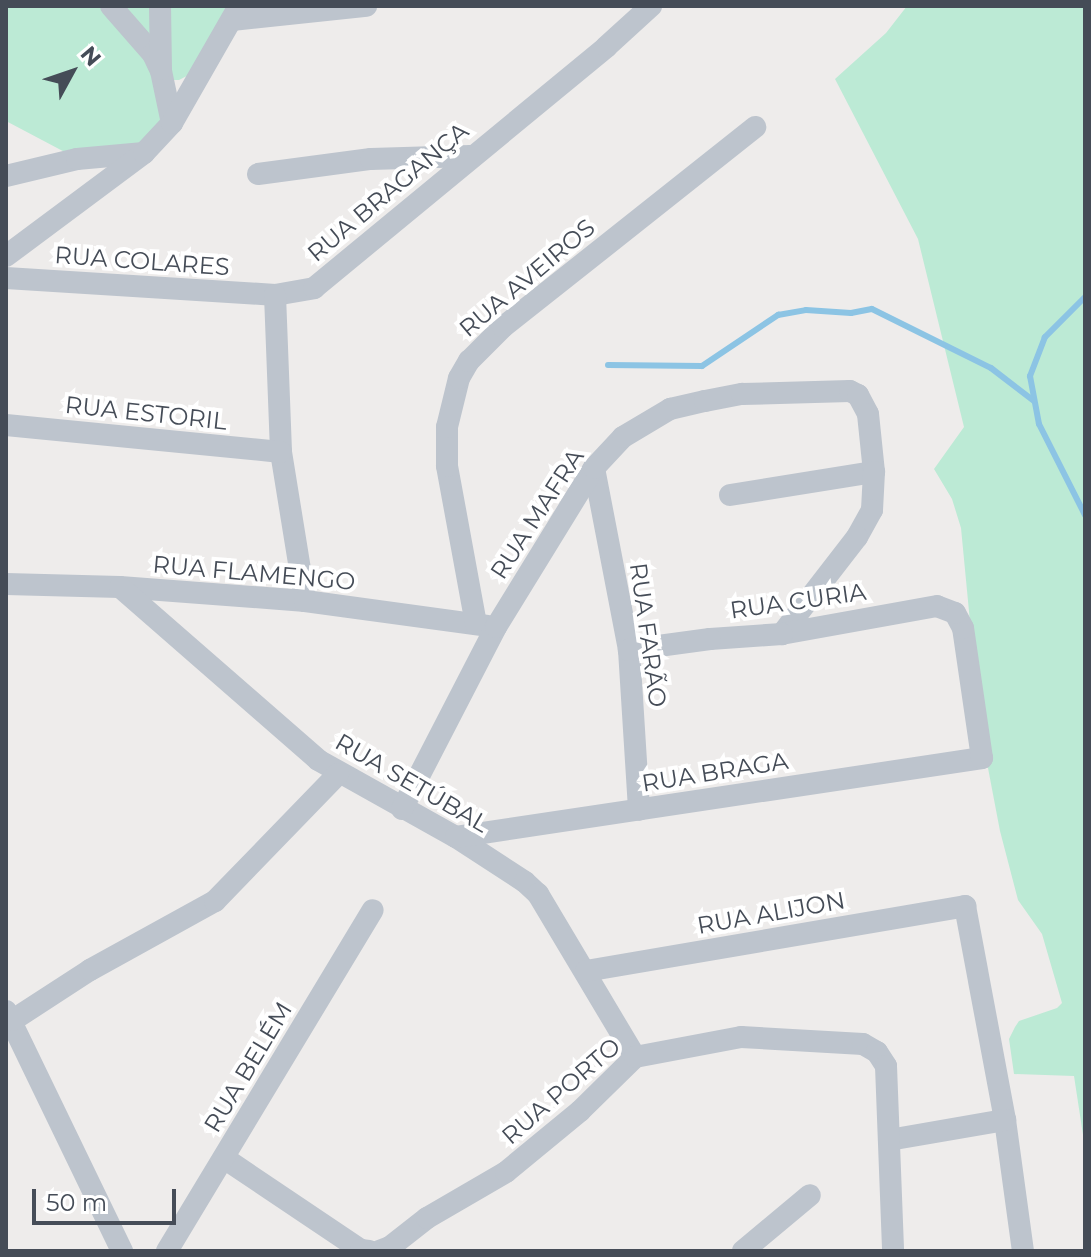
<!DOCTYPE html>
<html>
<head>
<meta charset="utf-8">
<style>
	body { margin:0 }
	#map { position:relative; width:1091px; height:1257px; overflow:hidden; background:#eeeceb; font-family:Montserrat,sans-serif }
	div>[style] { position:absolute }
	.green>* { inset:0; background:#bcead5 }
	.stream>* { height:6px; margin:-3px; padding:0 3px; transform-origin:3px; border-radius:3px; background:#8cc4e4 }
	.minor>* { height:22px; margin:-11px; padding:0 11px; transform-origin:11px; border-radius:11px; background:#bdc4cd }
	span { translate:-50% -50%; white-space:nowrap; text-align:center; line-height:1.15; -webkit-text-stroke:8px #fff; paint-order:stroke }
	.street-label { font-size:24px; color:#454c57 }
	.frame { position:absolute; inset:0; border:8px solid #454c57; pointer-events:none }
	.north { position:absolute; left:32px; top:32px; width:80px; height:80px; -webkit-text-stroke:6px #fff; paint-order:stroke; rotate:50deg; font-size:22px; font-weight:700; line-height:32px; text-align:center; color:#454c57 }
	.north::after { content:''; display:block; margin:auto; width:28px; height:36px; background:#454c57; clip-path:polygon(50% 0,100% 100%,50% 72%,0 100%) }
	.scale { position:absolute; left:32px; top:1189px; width:144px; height:36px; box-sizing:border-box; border:4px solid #454c57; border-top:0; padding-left:10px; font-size:24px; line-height:28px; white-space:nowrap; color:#454c57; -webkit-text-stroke:6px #fff; paint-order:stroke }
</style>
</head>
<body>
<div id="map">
	<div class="green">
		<div style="clip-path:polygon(6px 6px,249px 6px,210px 64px,179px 80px,168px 80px,168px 116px,141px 144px,76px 158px,6px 121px)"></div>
		<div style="clip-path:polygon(907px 6px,1085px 6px,1085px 1148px,1074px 1076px,1014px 1074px,1009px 1039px,1015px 1027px,1019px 1021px,1057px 1008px,1062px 1003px,1042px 934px,1018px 900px,1000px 831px,980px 726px,961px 528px,952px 499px,934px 469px,964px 427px,918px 239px,835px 79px,886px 33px)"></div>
	</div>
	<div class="stream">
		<div style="left:1085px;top:297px;width:57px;rotate:135deg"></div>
		<div style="left:1045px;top:337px;width:42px;rotate:111deg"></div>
		<div style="left:1030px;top:376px;width:49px;rotate:79.4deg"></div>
		<div style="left:1039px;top:424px;width:102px;rotate:63.2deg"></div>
		<div style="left:608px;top:365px;width:94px;rotate:0.6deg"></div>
		<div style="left:702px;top:366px;width:92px;rotate:-33.9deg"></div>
		<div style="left:778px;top:315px;width:28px;rotate:-10deg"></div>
		<div style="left:806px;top:310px;width:45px;rotate:3.8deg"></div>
		<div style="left:851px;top:313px;width:21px;rotate:-11deg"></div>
		<div style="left:872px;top:309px;width:133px;rotate:26.4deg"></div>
		<div style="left:991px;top:368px;width:54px;rotate:37.5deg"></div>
	</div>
	<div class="minor">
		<div style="left:111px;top:6px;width:64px;rotate:48.8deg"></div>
		<div style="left:153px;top:54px;width:19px;rotate:65deg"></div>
		<div style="left:161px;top:71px;width:53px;rotate:78.1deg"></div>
		<div style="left:160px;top:6px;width:63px;rotate:89.1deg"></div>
		<div style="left:232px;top:20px;width:135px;rotate:-6deg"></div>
		<div style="left:258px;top:174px;width:114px;rotate:-7.6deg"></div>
		<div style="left:371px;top:159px;width:99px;rotate:-1.7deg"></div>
		<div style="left:6px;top:176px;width:73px;rotate:-13.5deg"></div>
		<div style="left:77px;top:159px;width:67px;rotate:-5.1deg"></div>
		<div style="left:6px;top:256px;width:172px;rotate:-36.7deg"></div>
		<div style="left:144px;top:153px;width:41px;rotate:-47deg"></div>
		<div style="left:172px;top:123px;width:135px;rotate:-60.2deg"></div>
		<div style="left:6px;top:278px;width:270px;rotate:3.6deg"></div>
		<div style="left:275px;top:295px;width:40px;rotate:-10deg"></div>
		<div style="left:314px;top:288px;width:379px;rotate:-39.5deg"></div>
		<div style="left:606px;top:47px;width:61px;rotate:-42.3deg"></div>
		<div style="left:275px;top:295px;width:157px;rotate:87.8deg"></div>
		<div style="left:281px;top:452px;width:151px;rotate:80.8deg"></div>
		<div style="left:6px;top:425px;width:276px;rotate:5.6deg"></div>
		<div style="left:594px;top:468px;width:185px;rotate:79.1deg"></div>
		<div style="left:629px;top:650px;width:160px;rotate:86.4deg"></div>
		<div style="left:730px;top:495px;width:146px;rotate:-9.1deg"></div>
		<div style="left:6px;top:584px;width:114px;rotate:1.5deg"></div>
		<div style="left:120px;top:587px;width:186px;rotate:4.3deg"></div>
		<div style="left:305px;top:601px;width:184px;rotate:7.8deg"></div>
		<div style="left:120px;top:587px;width:263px;rotate:41.1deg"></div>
		<div style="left:318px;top:760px;width:158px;rotate:29.2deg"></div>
		<div style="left:456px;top:837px;width:82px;rotate:33.1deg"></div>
		<div style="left:525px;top:882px;width:18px;rotate:43deg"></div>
		<div style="left:538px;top:894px;width:190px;rotate:59.2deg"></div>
		<div style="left:476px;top:624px;width:161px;rotate:-100.4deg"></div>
		<div style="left:447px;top:466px;width:39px;rotate:-90deg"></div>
		<div style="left:447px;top:427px;width:50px;rotate:-76.2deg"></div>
		<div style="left:459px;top:378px;width:20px;rotate:-60deg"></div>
		<div style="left:469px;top:361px;width:48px;rotate:-45deg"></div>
		<div style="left:503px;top:327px;width:322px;rotate:-38.4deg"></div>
		<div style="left:402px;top:809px;width:205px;rotate:-62.7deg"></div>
		<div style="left:496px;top:627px;width:187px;rotate:-58.4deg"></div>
		<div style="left:594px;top:468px;width:42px;rotate:-46.9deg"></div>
		<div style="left:623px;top:437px;width:55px;rotate:-30.8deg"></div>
		<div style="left:670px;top:409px;width:36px;rotate:-13deg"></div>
		<div style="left:705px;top:401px;width:38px;rotate:-11deg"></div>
		<div style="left:742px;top:394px;width:108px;rotate:-1.6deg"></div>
		<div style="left:850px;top:391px;width:9px;rotate:27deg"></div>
		<div style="left:858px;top:395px;width:21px;rotate:62deg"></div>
		<div style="left:868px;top:414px;width:58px;rotate:84.1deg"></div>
		<div style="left:874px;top:472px;width:38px;rotate:93deg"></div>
		<div style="left:872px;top:510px;width:31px;rotate:119deg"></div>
		<div style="left:857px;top:537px;width:123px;rotate:127.7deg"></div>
		<div style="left:456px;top:837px;width:532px;rotate:-8.54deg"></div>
		<div style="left:982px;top:758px;width:131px;rotate:-98.3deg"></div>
		<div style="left:963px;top:628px;width:17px;rotate:-118deg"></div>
		<div style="left:955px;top:613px;width:19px;rotate:-159deg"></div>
		<div style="left:937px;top:606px;width:158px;rotate:169.8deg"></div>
		<div style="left:782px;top:634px;width:72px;rotate:176deg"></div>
		<div style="left:710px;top:639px;width:82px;rotate:172.3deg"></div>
		<div style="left:586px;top:971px;width:385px;rotate:-9.7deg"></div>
		<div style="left:965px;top:906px;width:218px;rotate:79.4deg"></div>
		<div style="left:1005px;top:1120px;width:132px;rotate:82.2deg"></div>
		<div style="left:6px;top:1011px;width:267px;rotate:64.2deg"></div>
		<div style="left:13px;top:1020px;width:92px;rotate:-33deg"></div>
		<div style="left:90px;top:970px;width:143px;rotate:-28.9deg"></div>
		<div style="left:215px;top:901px;width:177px;rotate:-45.9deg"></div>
		<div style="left:889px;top:1140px;width:118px;rotate:-9.8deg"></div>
		<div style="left:224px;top:1158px;width:165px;rotate:33.9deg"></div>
		<div style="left:361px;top:1250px;width:8px;rotate:7deg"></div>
		<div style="left:167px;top:1251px;width:398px;rotate:-58.9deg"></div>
		<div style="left:379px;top:1251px;width:12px;rotate:-20deg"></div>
		<div style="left:390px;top:1247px;width:47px;rotate:-38.1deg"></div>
		<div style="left:427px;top:1218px;width:91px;rotate:-30.2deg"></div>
		<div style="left:506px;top:1172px;width:96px;rotate:-39.5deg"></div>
		<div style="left:580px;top:1111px;width:77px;rotate:-44.5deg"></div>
		<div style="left:635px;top:1057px;width:108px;rotate:-10.7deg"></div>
		<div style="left:741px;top:1037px;width:122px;rotate:3.3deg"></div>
		<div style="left:863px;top:1044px;width:16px;rotate:30deg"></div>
		<div style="left:877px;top:1052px;width:17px;rotate:57deg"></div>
		<div style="left:886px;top:1066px;width:185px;rotate:87.8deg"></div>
		<div style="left:743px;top:1251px;width:87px;rotate:-39.9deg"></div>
	</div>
	<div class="street-label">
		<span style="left:388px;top:192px;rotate:-40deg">RUA BRAGANÇA</span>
		<span style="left:142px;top:261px;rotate:4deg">RUA COLARES</span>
		<span style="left:527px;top:278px;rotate:-40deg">RUA AVEIROS</span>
		<span style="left:146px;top:413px;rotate:6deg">RUA ESTORIL</span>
		<span style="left:537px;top:514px;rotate:-57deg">RUA MAFRA</span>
		<span style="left:254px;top:573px;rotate:5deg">RUA FLAMENGO</span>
		<span style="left:798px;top:601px;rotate:-8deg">RUA CURIA</span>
		<span style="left:648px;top:635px;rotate:82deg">RUA FARÃO</span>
		<span style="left:715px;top:772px;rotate:-9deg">RUA BRAGA</span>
		<span style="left:412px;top:783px;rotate:30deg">RUA SETÚBAL</span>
		<span style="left:771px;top:913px;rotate:-10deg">RUA ALIJON</span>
		<span style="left:248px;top:1067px;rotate:-59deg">RUA BELÉM</span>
		<span style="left:561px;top:1091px;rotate:-41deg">RUA PORTO</span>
	</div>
	<div class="frame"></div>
	<div class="north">N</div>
	<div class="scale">50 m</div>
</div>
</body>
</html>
